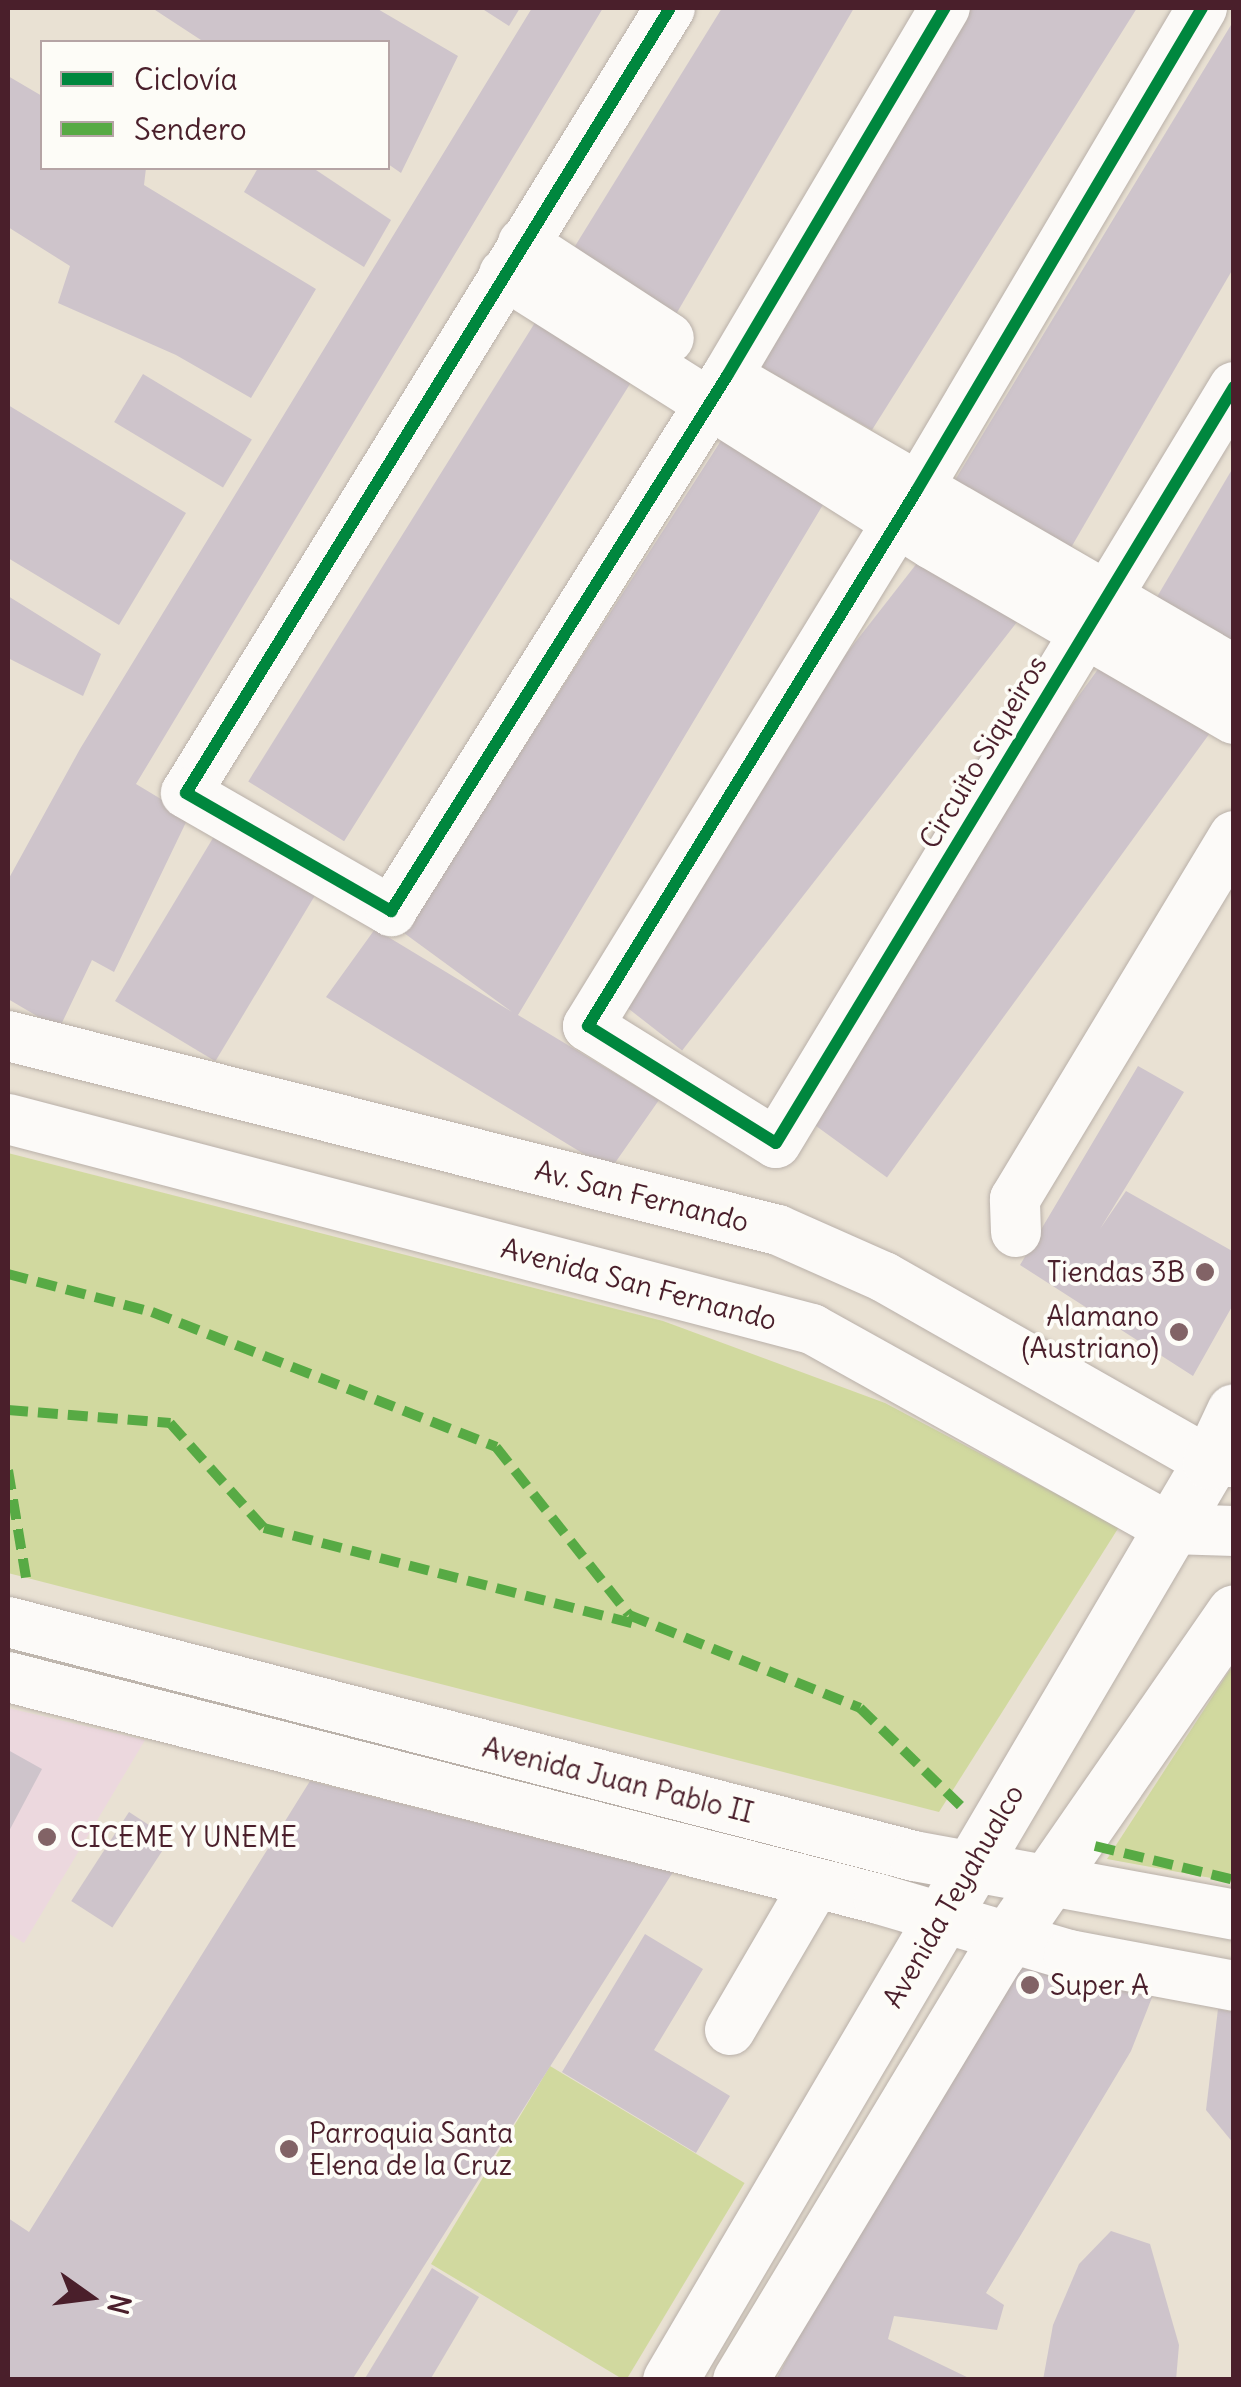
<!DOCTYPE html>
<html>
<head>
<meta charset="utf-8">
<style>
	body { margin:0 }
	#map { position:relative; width:1241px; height:2387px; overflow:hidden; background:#e9e1d3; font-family:Delius,sans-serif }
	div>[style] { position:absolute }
	.built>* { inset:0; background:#ecd8de }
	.green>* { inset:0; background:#d1d99f; transform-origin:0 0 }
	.building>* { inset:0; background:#cec4cb; transform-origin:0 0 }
	.roads { filter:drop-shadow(0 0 2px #b9b0a9) drop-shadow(0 0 2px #b9b0a9) }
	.minor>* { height:50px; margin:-25px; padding:0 25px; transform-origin:25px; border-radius:25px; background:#fcfaf8 }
	.major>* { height:55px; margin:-27.5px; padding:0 27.5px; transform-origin:27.5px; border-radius:27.5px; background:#fcfaf8 }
	.quiet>* { height:10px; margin-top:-5px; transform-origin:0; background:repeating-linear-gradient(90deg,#57aa44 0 20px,transparent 0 30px) }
	.cycleway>* { height:12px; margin:-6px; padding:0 6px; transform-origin:6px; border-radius:6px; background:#00873e }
	.dots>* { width:28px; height:28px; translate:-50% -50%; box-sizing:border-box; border:5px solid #fdfcf7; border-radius:50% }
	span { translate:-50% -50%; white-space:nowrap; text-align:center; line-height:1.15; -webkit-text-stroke:8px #fdfcf7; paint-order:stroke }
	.street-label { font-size:28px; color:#4a1f2b }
	.poi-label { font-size:28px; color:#4a1f2b }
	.right { translate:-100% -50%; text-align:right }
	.left { translate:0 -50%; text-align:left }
	.frame { position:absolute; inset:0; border:10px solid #4a1f2b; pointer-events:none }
	.legend { position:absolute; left:40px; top:40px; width:350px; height:130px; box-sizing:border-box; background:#fdfcf7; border:2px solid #b5a4a5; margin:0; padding:12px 18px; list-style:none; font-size:30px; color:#4a1f2b }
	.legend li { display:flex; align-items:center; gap:20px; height:50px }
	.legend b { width:50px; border:2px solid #b5a4a5 }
	.north { position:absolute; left:40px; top:2247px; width:100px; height:100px; -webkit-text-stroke:8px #fdfcf7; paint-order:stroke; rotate:104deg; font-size:28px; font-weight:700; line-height:40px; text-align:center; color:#4a1f2b }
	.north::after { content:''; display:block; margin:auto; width:35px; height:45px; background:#4a1f2b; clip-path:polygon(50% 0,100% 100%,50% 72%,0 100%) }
</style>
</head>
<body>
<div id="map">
	<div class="built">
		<div style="clip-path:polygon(8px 1708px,145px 1740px,24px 1943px,8px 1933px)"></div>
	</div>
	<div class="green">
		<div style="clip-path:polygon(8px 1153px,663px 1321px,885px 1403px,1119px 1527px,939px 1812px,8px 1573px)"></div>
		<div style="clip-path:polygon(1233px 1665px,1233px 1882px,1107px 1859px)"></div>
		<div style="left:550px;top:2066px;width:227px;height:231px;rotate:31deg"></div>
	</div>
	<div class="building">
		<div style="clip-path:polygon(152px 8px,376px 8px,458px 56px,401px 173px,388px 164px,388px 42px,204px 42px)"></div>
		<div style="clip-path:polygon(481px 8px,520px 8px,509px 26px)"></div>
		<div style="clip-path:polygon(532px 8px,603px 8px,136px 784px,189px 816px,114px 972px,92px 960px,59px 1029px,8px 999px,8px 880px,80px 749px)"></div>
		<div style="clip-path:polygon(722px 8px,854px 8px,675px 316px,572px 251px)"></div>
		<div style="clip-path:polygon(971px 8px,1137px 8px,872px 430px,754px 363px)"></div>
		<div style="clip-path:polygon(1234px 20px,1234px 267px,1058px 570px,949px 490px)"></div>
		<div style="clip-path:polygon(8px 76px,42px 96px,42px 168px,146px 168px,144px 185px,316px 289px,251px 398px,176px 355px,58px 303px,70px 266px,8px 227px)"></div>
		<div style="clip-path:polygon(258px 168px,313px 168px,391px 220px,364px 267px,244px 192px)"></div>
		<div style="left:536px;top:321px;width:113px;height:543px;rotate:32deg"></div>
		<div style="left:143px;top:374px;width:127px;height:56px;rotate:31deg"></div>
		<div style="clip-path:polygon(8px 405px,186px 513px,119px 625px,8px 558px)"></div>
		<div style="clip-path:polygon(724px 436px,827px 498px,518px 1015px,659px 1100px,610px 1170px,326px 997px,375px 929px,512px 1012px,404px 933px)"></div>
		<div style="clip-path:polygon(1234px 466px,1234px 670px,1144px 619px)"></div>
		<div style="left:932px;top:544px;width:115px;height:553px;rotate:38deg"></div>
		<div style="clip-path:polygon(8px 596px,101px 654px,83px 696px,8px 658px)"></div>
		<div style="left:1112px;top:650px;width:128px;height:559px;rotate:36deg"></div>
		<div style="left:216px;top:833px;width:117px;height:196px;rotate:31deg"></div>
		<div style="clip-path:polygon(1138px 1066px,1184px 1092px,1100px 1229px,1126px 1191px,1234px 1252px,1234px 1303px,1193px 1376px,1020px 1265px)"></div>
		<div style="clip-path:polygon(8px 1750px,42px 1769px,8px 1833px)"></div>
		<div style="clip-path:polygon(310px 1781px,673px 1872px,352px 2380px,8px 2380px,8px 2218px,29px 2232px)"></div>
		<div style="left:129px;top:1812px;width:49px;height:106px;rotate:33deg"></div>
		<div style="clip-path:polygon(645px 1934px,703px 1969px,654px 2050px,730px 2096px,696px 2153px,562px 2072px)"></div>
		<div style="clip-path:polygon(996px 1956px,1153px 1995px,1131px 2051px,986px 2293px,1004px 2305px,997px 2330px,894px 2316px,888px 2339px,973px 2380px,776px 2380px)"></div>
		<div style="clip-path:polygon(1218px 2009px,1234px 2012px,1234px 2144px,1206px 2110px)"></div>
		<div style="clip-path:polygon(1111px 2231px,1150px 2244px,1179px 2345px,1176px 2380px,1043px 2380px,1053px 2325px,1079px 2264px)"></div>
		<div style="clip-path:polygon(432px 2268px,479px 2297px,430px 2380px,364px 2380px)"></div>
	</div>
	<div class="roads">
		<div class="minor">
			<div style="left:670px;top:8px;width:922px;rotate:121.66deg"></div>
			<div style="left:186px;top:793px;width:237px;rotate:29.9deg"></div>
			<div style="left:391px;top:911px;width:632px;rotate:-57.87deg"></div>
			<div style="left:727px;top:376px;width:428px;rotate:-59.4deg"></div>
			<div style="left:1202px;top:8px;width:560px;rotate:120.6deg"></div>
			<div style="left:917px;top:490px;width:629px;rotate:121.54deg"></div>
			<div style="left:588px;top:1026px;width:221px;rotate:31.9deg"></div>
			<div style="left:776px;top:1143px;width:884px;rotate:-58.79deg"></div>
			<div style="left:523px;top:243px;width:174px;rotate:33.1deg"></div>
			<div style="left:504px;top:274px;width:506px;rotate:32.25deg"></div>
			<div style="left:932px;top:544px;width:349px;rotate:30.1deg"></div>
			<div style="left:749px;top:389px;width:561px;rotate:30.09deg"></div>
			<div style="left:8px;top:1036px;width:794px;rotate:14.14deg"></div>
			<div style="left:778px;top:1230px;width:116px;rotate:23.9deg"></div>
			<div style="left:884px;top:1277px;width:375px;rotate:29.6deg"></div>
			<div style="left:1210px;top:1462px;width:24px"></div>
			<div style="left:8px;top:1119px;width:831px;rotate:14.64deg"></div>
			<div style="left:812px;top:1329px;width:411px;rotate:29.1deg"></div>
			<div style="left:1171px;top:1529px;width:63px;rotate:1.8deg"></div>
			<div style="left:1016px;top:1232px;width:33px;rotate:-92deg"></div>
			<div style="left:1015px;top:1199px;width:424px;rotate:-58.9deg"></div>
			<div style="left:8px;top:1622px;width:936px;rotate:14.48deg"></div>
			<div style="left:914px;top:1856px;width:325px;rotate:10.4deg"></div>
			<div style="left:8px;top:1677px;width:899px;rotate:14.3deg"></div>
			<div style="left:879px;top:1899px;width:198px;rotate:16.4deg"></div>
			<div style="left:1069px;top:1955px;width:168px;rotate:10.6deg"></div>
			<div style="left:730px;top:2030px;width:170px;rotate:-59.7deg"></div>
		</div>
		<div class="major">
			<div style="left:670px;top:2380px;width:1065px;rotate:-59.53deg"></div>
			<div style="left:1210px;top:1462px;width:56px;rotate:-64.8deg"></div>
			<div style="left:740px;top:2380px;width:495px;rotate:-58.9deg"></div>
			<div style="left:996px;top:1956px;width:418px;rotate:-55.3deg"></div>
		</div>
	</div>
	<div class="quiet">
		<div style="left:8px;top:1274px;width:149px;rotate:14.8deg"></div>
		<div style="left:152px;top:1312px;width:370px;rotate:21.4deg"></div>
		<div style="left:496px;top:1447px;width:214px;rotate:51.6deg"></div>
		<div style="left:629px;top:1615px;width:249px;rotate:21.9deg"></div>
		<div style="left:860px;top:1708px;width:148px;rotate:44.2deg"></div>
		<div style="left:8px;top:1410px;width:163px;rotate:4.6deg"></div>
		<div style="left:170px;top:1423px;width:141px;rotate:48.2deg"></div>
		<div style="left:264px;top:1528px;width:386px;rotate:14.5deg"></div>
		<div style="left:8px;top:1470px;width:109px;rotate:80.5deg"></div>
		<div style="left:1095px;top:1846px;width:143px;rotate:13.7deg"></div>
	</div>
	<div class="cycleway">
		<div style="left:670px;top:8px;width:922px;rotate:121.66deg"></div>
		<div style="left:186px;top:793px;width:237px;rotate:29.9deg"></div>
		<div style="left:391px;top:911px;width:632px;rotate:-57.87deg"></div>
		<div style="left:727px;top:376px;width:428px;rotate:-59.4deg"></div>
		<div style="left:1202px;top:8px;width:560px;rotate:120.6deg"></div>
		<div style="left:917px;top:490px;width:629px;rotate:121.54deg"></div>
		<div style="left:588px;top:1026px;width:221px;rotate:31.9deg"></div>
		<div style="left:776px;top:1143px;width:884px;rotate:-58.79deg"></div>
	</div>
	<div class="dots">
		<div style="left:1205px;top:1272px;background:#826366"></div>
		<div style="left:1179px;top:1332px;background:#826366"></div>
		<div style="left:47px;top:1837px;background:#826366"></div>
		<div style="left:1030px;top:1985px;background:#826366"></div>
		<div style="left:289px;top:2149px;background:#826366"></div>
	</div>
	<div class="street-label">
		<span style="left:983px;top:752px;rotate:-59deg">Circuito Siqueiros</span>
		<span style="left:642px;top:1196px;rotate:14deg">Av. San Fernando</span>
		<span style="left:639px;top:1284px;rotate:15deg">Avenida San Fernando</span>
		<span style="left:618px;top:1780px;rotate:14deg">Avenida Juan Pablo II</span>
		<span style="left:953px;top:1896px;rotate:-60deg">Avenida Teyahualco</span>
	</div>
	<div class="poi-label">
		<span class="right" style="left:1185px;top:1272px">Tiendas 3B</span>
		<span class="right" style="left:1159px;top:1332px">Alamano<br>(Austriano)</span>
		<span class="left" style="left:70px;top:1837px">CICEME Y UNEME</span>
		<span class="left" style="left:1050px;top:1985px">Super A</span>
		<span class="left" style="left:309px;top:2149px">Parroquia Santa<br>Elena de la Cruz</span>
	</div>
	<div class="frame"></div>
	<ul class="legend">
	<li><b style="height:12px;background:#00873e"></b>Ciclovía</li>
	<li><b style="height:12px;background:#57aa44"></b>Sendero</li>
	</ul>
	<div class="north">N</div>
</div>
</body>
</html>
